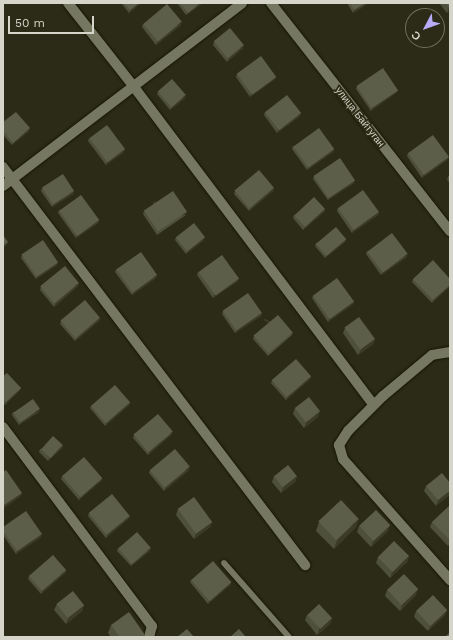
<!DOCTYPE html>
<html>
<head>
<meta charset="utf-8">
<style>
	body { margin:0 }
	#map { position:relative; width:453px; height:640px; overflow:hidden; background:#2b2b17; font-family:"Work Sans",sans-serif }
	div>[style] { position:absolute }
	.roads { filter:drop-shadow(0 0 1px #141402) drop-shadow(0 0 1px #141402) }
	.service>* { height:6px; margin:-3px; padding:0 3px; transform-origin:3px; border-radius:3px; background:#767760 }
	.minor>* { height:10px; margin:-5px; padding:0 5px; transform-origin:5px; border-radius:5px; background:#767760 }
	.wall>* { inset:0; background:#4f503b }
	.shaded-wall>* { inset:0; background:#3b3b26; transform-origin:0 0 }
	.building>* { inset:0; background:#5d5e4a; transform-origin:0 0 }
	span { translate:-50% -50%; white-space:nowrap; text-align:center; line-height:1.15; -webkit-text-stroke:3.5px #2b2b17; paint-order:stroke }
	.street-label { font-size:10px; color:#d5d6c9 }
	.frame { position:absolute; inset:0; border:4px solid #d5d6c9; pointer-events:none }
	.north { position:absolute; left:405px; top:8px; width:40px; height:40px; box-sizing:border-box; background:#2b2b17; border:1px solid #6f6f5e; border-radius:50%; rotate:229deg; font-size:11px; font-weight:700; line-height:16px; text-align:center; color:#d5d6c9 }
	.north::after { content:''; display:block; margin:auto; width:14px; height:18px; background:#b6acf8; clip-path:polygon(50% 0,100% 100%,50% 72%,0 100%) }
	.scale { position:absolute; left:8px; top:16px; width:86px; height:18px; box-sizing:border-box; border:2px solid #d5d6c9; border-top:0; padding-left:5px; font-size:12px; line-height:14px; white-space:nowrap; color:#d5d6c9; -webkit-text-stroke:3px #2b2b17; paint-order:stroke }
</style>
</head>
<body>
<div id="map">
	<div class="roads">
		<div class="service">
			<div style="left:224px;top:563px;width:98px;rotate:48.7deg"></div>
		</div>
		<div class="minor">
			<div style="left:68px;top:3px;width:107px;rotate:51.8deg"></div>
			<div style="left:134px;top:87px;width:398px;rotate:53deg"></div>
			<div style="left:271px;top:3px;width:290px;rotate:51.9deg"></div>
			<div style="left:3px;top:167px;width:500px;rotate:52.8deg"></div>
			<div style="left:3px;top:186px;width:301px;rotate:-37.4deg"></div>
			<div style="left:450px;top:352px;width:18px;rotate:171deg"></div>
			<div style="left:432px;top:355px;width:64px;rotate:140.1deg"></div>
			<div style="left:383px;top:396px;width:49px;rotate:135deg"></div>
			<div style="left:348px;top:431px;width:17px;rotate:123deg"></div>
			<div style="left:339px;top:445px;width:15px;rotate:74deg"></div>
			<div style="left:343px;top:459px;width:162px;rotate:48.5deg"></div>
			<div style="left:3px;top:427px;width:249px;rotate:53.2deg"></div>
			<div style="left:152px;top:626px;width:11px;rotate:105deg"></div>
		</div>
	</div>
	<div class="wall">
		<div style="clip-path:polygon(121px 3px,141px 3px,129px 13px)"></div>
		<div style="clip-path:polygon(177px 3px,203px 3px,186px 15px)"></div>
		<div style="clip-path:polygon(347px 3px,369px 3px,353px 13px)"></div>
		<div style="clip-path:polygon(439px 3px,450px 3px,450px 10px,447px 13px)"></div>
		<div style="clip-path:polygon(143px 24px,181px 25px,156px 45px,142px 27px)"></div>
		<div style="clip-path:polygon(214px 42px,243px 48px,227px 62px,213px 45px)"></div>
		<div style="clip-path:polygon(237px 74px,275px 79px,250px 97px,236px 77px)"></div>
		<div style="clip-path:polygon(357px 86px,397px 92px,371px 111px,356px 89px)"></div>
		<div style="clip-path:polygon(158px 92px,185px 98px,170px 110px,157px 94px)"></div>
		<div style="clip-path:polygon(265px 112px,300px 116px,277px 133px,264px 115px)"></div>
		<div style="clip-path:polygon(3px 122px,29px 131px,12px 145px,3px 135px)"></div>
		<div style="clip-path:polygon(89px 138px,124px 152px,106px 165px,88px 141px)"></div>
		<div style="clip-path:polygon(293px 146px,334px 149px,333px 152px,307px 170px,292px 149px)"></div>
		<div style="clip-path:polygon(408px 153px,449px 157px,447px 160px,422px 178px,407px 156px)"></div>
		<div style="clip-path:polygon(450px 174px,450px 183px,447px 180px,448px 177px)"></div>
		<div style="clip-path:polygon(314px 176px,354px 183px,328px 200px,313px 179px)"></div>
		<div style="clip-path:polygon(42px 188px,74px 191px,73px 194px,52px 207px,41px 191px)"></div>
		<div style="clip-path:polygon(274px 188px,273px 191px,249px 211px,234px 194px,235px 191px)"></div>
		<div style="clip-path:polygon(338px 208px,379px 212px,378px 215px,352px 233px,337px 211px)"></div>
		<div style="clip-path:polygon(325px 209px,324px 212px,303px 230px,293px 218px,294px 215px)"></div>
		<div style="clip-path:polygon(59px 210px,99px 220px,98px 223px,76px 238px,58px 213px)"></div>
		<div style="clip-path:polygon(144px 211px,186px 215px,157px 235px,143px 214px)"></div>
		<div style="clip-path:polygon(176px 237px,204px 240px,186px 254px,175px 240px)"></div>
		<div style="clip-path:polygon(346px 239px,345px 242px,325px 258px,315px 246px,316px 243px)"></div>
		<div style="clip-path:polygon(367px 251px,407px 257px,381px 275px,366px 254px)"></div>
		<div style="clip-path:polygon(22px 255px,57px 265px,36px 279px,21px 258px)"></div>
		<div style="clip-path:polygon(116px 269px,156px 278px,132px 295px,115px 272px)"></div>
		<div style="clip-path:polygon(198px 272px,238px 281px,213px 298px,197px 275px)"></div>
		<div style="clip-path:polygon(413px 279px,450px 279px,450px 286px,432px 303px,412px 282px)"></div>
		<div style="clip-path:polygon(78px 286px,54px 307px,40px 290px,41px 287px)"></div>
		<div style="clip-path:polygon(313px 296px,354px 301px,353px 304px,328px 322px,312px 298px)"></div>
		<div style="clip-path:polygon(223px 311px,262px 313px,261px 316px,235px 333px,222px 314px)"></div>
		<div style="clip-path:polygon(100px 318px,99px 321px,75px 341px,60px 324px,61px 321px)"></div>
		<div style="clip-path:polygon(345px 328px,375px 339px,373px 344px,358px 355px,343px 333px)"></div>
		<div style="clip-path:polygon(293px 333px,292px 335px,268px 356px,253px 339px,254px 336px)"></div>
		<div style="clip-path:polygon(3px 376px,21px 388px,20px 390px,5px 405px,3px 403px)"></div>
		<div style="clip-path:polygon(311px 376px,310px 379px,286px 400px,271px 383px,272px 380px)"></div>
		<div style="clip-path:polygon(130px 402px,129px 405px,105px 426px,90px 408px,91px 406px)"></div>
		<div style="clip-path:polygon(295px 408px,318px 417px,304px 428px,293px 414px)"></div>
		<div style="clip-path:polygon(13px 412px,39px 412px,19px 425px,12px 415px)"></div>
		<div style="clip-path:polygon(172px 434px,148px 455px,133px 438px,134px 435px)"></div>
		<div style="clip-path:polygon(63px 445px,62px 448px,48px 461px,39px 452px,40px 449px)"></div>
		<div style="clip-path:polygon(150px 470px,189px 470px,164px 491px,149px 473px)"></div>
		<div style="clip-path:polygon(62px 476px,102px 478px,101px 481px,79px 500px,61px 479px)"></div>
		<div style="clip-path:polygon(274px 476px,297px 476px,295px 482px,281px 493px,272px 482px)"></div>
		<div style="clip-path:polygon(450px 483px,436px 506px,424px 491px,426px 486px)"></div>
		<div style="clip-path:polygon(450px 507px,450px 543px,448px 546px,430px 527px,432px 522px)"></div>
		<div style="clip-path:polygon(178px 509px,212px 522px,210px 527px,194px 539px,176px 515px)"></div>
		<div style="clip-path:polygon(89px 513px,130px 516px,129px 518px,106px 538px,88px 516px)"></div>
		<div style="clip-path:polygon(319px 522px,356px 527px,334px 549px,316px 531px)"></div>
		<div style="clip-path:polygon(359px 526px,388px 531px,371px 547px,357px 532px)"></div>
		<div style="clip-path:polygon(3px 527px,41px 537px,16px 554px,3px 535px)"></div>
		<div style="clip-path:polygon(118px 548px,150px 551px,131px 566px,117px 551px)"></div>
		<div style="clip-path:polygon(409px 556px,407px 562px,390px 578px,376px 563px,378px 557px)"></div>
		<div style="clip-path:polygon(66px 570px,65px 573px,41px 594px,28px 579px,29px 576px)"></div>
		<div style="clip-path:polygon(191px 580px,231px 582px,230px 585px,208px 604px,190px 582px)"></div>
		<div style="clip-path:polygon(387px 590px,416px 595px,400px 611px,385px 596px)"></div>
		<div style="clip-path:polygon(57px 604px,84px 605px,82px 611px,66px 624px,54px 610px)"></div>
		<div style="clip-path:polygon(416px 611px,445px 615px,428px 631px,414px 617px)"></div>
		<div style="clip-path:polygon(307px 615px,332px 618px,330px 624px,317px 635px,305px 620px)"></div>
		<div style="clip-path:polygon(111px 625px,144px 637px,111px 637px,108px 633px)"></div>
	</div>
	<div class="shaded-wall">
		<div style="clip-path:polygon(139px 3px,141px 3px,129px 13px,130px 10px)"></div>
		<div style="clip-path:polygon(200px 3px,203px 3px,186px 15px,188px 13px)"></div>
		<div style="clip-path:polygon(366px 3px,369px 3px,353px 13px,354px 10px)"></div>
		<div style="clip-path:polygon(450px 6px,450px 10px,447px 13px,449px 7px)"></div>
		<div style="clip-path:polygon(182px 22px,181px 25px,156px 45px,157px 42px)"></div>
		<div style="clip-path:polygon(244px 45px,243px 48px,227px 62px,228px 59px)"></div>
		<div style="clip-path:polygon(276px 77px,275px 79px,250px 97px,251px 94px)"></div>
		<div style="clip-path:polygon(398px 90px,397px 92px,371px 111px,372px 108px)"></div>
		<div style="clip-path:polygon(186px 95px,185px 98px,170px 110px,171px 108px)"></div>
		<div style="clip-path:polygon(301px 113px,300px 116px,277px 133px,278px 130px)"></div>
		<div style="clip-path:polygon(30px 128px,29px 131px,12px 145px,13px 143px)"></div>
		<div style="clip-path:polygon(125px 149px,124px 152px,106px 165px,107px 162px)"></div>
		<div style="clip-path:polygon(334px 149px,333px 152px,307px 170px,308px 167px)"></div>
		<div style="clip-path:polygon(449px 157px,447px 160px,422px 178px,423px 175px)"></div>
		<div style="clip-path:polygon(355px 180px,354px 183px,328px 200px,329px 198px)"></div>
		<div style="clip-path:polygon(274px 188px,273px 191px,249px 211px,250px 209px)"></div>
		<div style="clip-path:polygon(74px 191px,73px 194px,52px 207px,53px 205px)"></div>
		<div style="clip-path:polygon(325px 209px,324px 212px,303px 230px,305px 227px)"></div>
		<div style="left:187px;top:212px;width:3px;height:35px;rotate:108deg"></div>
		<div style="clip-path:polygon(379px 212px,378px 215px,352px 233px,353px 230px)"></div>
		<div style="clip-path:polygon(99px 220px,98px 223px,76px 238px,77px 235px)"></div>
		<div style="clip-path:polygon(205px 237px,204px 240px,186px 254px,187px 252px)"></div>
		<div style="clip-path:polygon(346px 239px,345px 242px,325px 258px,326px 255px)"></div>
		<div style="clip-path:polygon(8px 242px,7px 245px,3px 248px,3px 246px)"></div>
		<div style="clip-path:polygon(408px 254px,407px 257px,381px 275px,382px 273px)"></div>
		<div style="clip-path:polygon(58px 262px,57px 265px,36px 279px,37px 276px)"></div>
		<div style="clip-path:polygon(157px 275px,156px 278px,132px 295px,133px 293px)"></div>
		<div style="clip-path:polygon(239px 278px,238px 281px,213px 298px,214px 295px)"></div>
		<div style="clip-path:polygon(79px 283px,78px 286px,54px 307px,55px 304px)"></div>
		<div style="clip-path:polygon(450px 285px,450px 286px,432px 303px,433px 300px)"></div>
		<div style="clip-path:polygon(354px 301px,353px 304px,328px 322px,329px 319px)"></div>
		<div style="clip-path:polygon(262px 313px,261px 316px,235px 333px,237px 330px)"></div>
		<div style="clip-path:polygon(100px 318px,99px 321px,75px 341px,76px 339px)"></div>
		<div style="left:293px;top:333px;width:2px;height:32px;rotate:117deg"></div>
		<div style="clip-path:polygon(375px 339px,373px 344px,358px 355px,361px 349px)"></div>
		<div style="clip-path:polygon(311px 376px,310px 379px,286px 400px,287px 397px)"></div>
		<div style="clip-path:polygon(21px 388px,20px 390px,5px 405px,6px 402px)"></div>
		<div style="clip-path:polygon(130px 402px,129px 405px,105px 426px,106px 423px)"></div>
		<div style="clip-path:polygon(40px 409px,39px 412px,19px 425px,20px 423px)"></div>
		<div style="clip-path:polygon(320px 411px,318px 417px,304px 428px,306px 422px)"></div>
		<div style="clip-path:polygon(173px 432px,172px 434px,148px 455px,149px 452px)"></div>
		<div style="clip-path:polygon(63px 445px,62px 448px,48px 461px,49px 458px)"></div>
		<div style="clip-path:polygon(190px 467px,189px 470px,164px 491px,165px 488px)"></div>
		<div style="clip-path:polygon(297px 476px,295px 482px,281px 493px,283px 487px)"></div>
		<div style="clip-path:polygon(102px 478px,101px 481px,79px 500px,80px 497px)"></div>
		<div style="clip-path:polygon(450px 491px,450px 495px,436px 506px,438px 500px)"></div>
		<div style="clip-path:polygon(22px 493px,21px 496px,3px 509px,3px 506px)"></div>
		<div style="clip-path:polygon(130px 516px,129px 518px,106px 538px,107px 535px)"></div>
		<div style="clip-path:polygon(359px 519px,356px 527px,334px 549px,337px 540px)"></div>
		<div style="clip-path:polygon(212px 522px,210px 527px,194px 539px,196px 533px)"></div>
		<div style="clip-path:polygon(390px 525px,388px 531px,371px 547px,373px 541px)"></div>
		<div style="clip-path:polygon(42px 534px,41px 537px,16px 554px,17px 551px)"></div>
		<div style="clip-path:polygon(151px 548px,150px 551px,131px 566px,132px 564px)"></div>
		<div style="clip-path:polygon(409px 556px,407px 562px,390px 578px,392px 572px)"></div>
		<div style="clip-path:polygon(66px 570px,65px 573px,41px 594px,42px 591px)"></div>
		<div style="clip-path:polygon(231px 582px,230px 585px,208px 604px,209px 601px)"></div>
		<div style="clip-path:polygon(418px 589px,416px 595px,400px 611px,402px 605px)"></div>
		<div style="clip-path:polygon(84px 605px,82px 611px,66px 624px,68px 618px)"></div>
		<div style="clip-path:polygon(447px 610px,445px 615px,428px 631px,430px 626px)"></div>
		<div style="clip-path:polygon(332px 618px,330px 624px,317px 635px,319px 629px)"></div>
	</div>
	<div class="building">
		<div style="clip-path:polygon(124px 3px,139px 3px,130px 10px)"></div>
		<div style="clip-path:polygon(180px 3px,200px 3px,188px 13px)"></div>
		<div style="clip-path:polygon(350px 3px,366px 3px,354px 10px)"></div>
		<div style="clip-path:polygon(446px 3px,450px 3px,450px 6px,449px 7px)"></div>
		<div style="left:167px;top:4px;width:23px;height:31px;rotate:50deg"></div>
		<div style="left:230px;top:28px;width:22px;height:21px;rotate:51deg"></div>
		<div style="left:261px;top:56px;width:26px;height:30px;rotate:54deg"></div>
		<div style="left:383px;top:68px;width:27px;height:32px;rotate:56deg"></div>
		<div style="left:172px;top:79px;width:21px;height:19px;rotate:49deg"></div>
		<div style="left:287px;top:95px;width:23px;height:28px;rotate:52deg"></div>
		<div style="clip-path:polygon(16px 112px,30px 128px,13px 143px,3px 131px,3px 122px)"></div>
		<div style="left:107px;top:125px;width:30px;height:22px;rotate:53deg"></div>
		<div style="left:319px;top:128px;width:26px;height:32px;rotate:54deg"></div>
		<div style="left:433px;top:135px;width:27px;height:31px;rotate:54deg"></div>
		<div style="left:340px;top:158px;width:27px;height:32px;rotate:56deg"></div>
		<div style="left:259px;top:170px;width:23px;height:32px;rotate:50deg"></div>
		<div style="left:63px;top:174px;width:20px;height:25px;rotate:57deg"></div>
		<div style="clip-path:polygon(450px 174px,450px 179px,448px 177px)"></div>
		<div style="left:363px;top:190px;width:27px;height:31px;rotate:54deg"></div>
		<div style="left:173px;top:191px;width:25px;height:35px;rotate:56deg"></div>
		<div style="left:81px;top:195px;width:31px;height:27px;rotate:54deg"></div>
		<div style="left:314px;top:197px;width:16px;height:27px;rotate:47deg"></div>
		<div style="left:194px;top:223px;width:18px;height:23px;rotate:52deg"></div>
		<div style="left:336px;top:227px;width:16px;height:26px;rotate:50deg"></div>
		<div style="left:392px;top:233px;width:26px;height:31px;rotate:53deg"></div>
		<div style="clip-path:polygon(3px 235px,8px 242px,3px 246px)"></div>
		<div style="left:43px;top:240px;width:27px;height:26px;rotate:56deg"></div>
		<div style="left:141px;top:252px;width:28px;height:30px;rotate:55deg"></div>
		<div style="left:222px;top:255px;width:29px;height:29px;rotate:54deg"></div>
		<div style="clip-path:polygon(433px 260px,450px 279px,450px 285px,433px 300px,413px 279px)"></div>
		<div style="left:65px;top:266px;width:22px;height:32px;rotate:51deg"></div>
		<div style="left:337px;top:278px;width:29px;height:30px;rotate:54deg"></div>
		<div style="left:248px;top:293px;width:24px;height:31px;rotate:55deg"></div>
		<div style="left:85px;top:300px;width:23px;height:32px;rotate:50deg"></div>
		<div style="left:278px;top:315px;width:23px;height:32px;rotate:50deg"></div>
		<div style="left:359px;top:317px;width:27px;height:18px;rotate:54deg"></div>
		<div style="left:296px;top:359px;width:23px;height:32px;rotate:49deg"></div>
		<div style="clip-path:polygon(7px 373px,21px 388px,6px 402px,3px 399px,3px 376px)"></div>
		<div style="left:115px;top:385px;width:23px;height:32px;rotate:49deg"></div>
		<div style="left:309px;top:397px;width:18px;height:18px;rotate:52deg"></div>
		<div style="left:33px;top:399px;width:12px;height:24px;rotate:55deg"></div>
		<div style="left:158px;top:414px;width:23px;height:32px;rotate:50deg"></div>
		<div style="left:53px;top:436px;width:13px;height:18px;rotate:42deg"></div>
		<div style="left:175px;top:449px;width:23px;height:33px;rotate:50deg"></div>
		<div style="left:84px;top:457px;width:28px;height:29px;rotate:49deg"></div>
		<div style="left:288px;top:465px;width:14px;height:18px;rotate:51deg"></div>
		<div style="clip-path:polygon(6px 470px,22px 493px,3px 506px,3px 472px)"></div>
		<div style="clip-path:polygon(442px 473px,450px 483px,450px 491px,438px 500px,426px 486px)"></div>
		<div style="left:112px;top:494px;width:28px;height:30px;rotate:51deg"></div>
		<div style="left:194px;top:497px;width:31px;height:20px;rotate:54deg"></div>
		<div style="left:341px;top:500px;width:26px;height:31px;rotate:47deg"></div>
		<div style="clip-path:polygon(449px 506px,450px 507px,450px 540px,432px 522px)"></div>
		<div style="left:376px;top:510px;width:21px;height:23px;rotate:47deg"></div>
		<div style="clip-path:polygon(26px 511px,42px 534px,17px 551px,3px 531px,3px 527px)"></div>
		<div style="left:137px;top:532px;width:21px;height:25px;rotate:49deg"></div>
		<div style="left:394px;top:541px;width:21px;height:23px;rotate:45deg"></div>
		<div style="left:53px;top:555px;width:20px;height:32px;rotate:49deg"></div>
		<div style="left:213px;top:561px;width:28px;height:29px;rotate:49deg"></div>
		<div style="left:404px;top:574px;width:21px;height:23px;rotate:47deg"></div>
		<div style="left:73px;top:591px;width:18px;height:21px;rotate:52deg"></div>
		<div style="left:433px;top:595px;width:21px;height:23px;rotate:47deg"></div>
		<div style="left:319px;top:604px;width:19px;height:16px;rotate:47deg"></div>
		<div style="clip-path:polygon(129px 612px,145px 635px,142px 637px,120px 637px,111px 625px)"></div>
		<div style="clip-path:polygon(187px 629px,194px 637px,177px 637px)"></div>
		<div style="clip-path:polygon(239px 629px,246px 637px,230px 637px)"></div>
		<div style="clip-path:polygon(450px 632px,450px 637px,445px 637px)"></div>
	</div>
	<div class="street-label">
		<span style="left:360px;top:117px;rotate:52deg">улица Байтуган</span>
	</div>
	<div class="frame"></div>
	<div class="north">С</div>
	<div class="scale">50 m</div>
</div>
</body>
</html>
